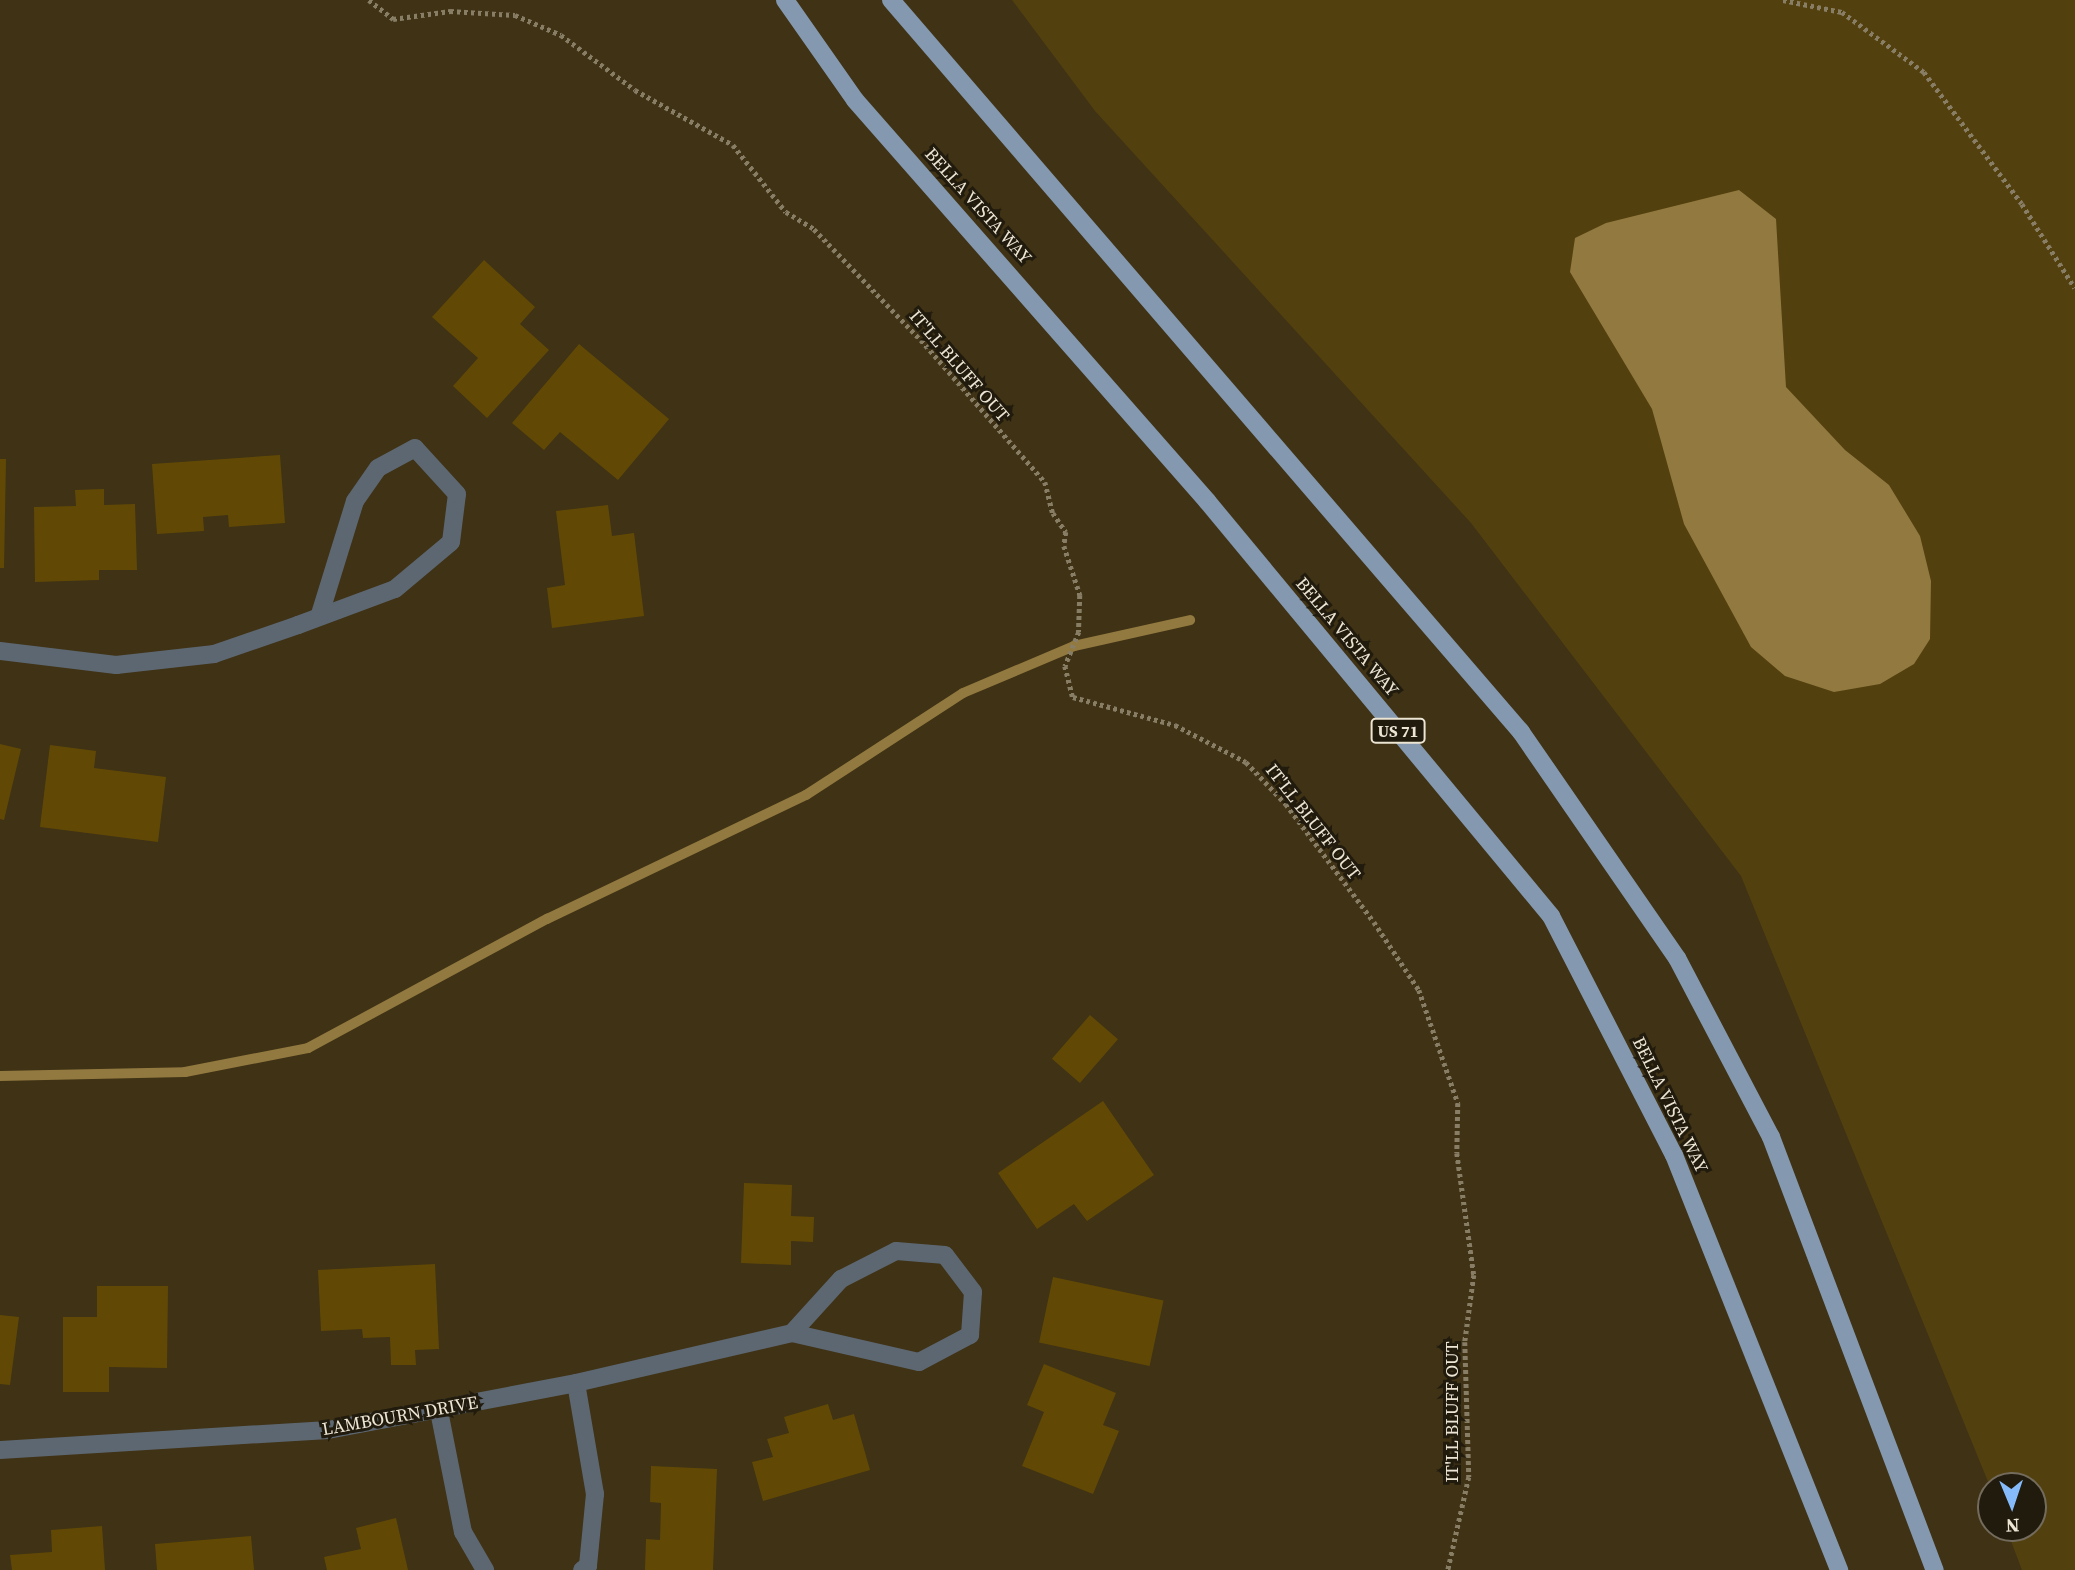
<!DOCTYPE html>
<html>
<head>
<meta charset="utf-8">
<style>
	body { margin:0 }
	#map { position:relative; width:2075px; height:1570px; overflow:hidden; background:#3f3215; font-family:"Source Serif 4",serif }
	div>[style] { position:absolute }
	.green>* { inset:0; background:#53400f }
	.water>* { inset:0; background:#92793f }
	.stream>* { height:10px; margin:-5px; padding:0 5px; transform-origin:5px; border-radius:5px; background:#92793f }
	.building>* { inset:0; background:#614905; transform-origin:0 0 }
	.path>* { height:4.5px; margin-top:-2.25px; transform-origin:0; background:repeating-linear-gradient(90deg,#887d65 0 3.5px,transparent 0 7px) }
	.minor>* { height:18px; margin:-9px; padding:0 9px; transform-origin:9px; border-radius:9px; background:#5d6772 }
	.primary>* { height:18px; margin:-9px; padding:0 9px; transform-origin:9px; border-radius:9px; background:#8498af }
	span { translate:-50% -50%; white-space:nowrap; text-align:center; line-height:1.15; -webkit-text-stroke:6px #211b0e; paint-order:stroke }
	.shield-label span { padding:2px 5px; background:#211b0e; border:2px solid; border-radius:5px; -webkit-text-stroke-width:0 }
	.shield-label { font-size:16px; color:#ede5d4; font-weight:700 }
	.street-label { font-size:18px; color:#ede5d4 }
	.north { position:absolute; left:1977px; top:1472px; width:70px; height:70px; box-sizing:border-box; background:#211b0e; border:2px solid #736c5d; border-radius:50%; rotate:178deg; font-size:19px; font-weight:700; line-height:28px; text-align:center; color:#ede5d4 }
	.north::after { content:''; display:block; margin:auto; width:24px; height:32px; background:#85bbfb; clip-path:polygon(50% 0,100% 100%,50% 72%,0 100%) }
</style>
</head>
<body>
<div id="map">
	<div class="green">
		<div style="clip-path:polygon(1012px 0,2075px 0,2075px 1570px,2022px 1570px,2006px 1528px,2033px 1528px,2033px 1486px,1991px 1489px,1741px 876px,1471px 523px,1095px 111px)"></div>
	</div>
	<div class="water">
		<div style="clip-path:polygon(1739px 190px,1776px 219px,1786px 387px,1845px 450px,1889px 485px,1920px 536px,1931px 581px,1930px 639px,1914px 664px,1880px 684px,1834px 692px,1785px 676px,1751px 647px,1684px 524px,1652px 409px,1570px 272px,1575px 238px,1606px 223px)"></div>
	</div>
	<div class="stream">
		<div style="left:0;top:1076px;width:185px;rotate:-1.2deg"></div>
		<div style="left:185px;top:1072px;width:125px;rotate:-11deg"></div>
		<div style="left:308px;top:1048px;width:272px;rotate:-28.4deg"></div>
		<div style="left:547px;top:919px;width:287px;rotate:-25.6deg"></div>
		<div style="left:806px;top:795px;width:187px;rotate:-33deg"></div>
		<div style="left:963px;top:693px;width:121px;rotate:-22.9deg"></div>
		<div style="left:1074px;top:646px;width:119px;rotate:-12.6deg"></div>
	</div>
	<div class="building">
		<div style="clip-path:polygon(484px 260px,535px 307px,520px 324px,549px 350px,487px 418px,453px 386px,478px 358px,432px 317px)"></div>
		<div style="clip-path:polygon(579px 344px,669px 419px,618px 480px,560px 432px,544px 450px,512px 423px)"></div>
		<div style="clip-path:polygon(280px 455px,285px 523px,229px 527px,228px 515px,203px 517px,204px 531px,157px 534px,152px 464px)"></div>
		<div style="clip-path:polygon(0 459px,6px 459px,4px 568px,0 568px)"></div>
		<div style="clip-path:polygon(104px 489px,104px 505px,135px 504px,137px 570px,99px 570px,99px 580px,35px 582px,34px 507px,76px 506px,75px 490px)"></div>
		<div style="clip-path:polygon(608px 505px,612px 536px,634px 533px,644px 616px,552px 628px,547px 588px,565px 585px,556px 511px)"></div>
		<div style="clip-path:polygon(0 744px,21px 749px,4px 820px,0 819px)"></div>
		<div style="clip-path:polygon(50px 745px,96px 751px,94px 768px,166px 777px,158px 842px,40px 827px)"></div>
		<div style="left:1090px;top:1015px;width:37px;height:58px;rotate:41deg"></div>
		<div style="clip-path:polygon(1103px 1101px,1154px 1175px,1087px 1221px,1074px 1204px,1037px 1229px,998px 1173px)"></div>
		<div style="clip-path:polygon(744px 1183px,792px 1185px,791px 1216px,814px 1217px,813px 1242px,791px 1241px,791px 1265px,741px 1263px)"></div>
		<div style="clip-path:polygon(435px 1264px,439px 1349px,415px 1350px,416px 1365px,391px 1365px,390px 1337px,363px 1338px,362px 1329px,321px 1331px,318px 1270px)"></div>
		<div style="left:1053px;top:1277px;width:113px;height:67px;rotate:12deg"></div>
		<div style="clip-path:polygon(97px 1286px,168px 1286px,167px 1368px,109px 1367px,109px 1392px,63px 1392px,63px 1317px,97px 1317px)"></div>
		<div style="clip-path:polygon(0 1315px,19px 1317px,10px 1385px,0 1384px)"></div>
		<div style="clip-path:polygon(1044px 1364px,1116px 1393px,1103px 1425px,1119px 1431px,1093px 1494px,1022px 1466px,1044px 1412px,1027px 1405px)"></div>
		<div style="clip-path:polygon(828px 1404px,833px 1420px,854px 1414px,870px 1470px,763px 1501px,752px 1462px,773px 1457px,767px 1439px,789px 1433px,784px 1417px)"></div>
		<div style="clip-path:polygon(651px 1466px,717px 1469px,713px 1570px,645px 1570px,646px 1539px,660px 1540px,661px 1503px,650px 1502px)"></div>
		<div style="clip-path:polygon(396px 1518px,408px 1570px,327px 1570px,324px 1557px,361px 1549px,356px 1528px)"></div>
		<div style="clip-path:polygon(102px 1526px,105px 1570px,12px 1570px,10px 1555px,52px 1552px,51px 1530px)"></div>
		<div style="clip-path:polygon(251px 1536px,254px 1570px,157px 1570px,155px 1544px)"></div>
	</div>
	<div class="path">
		<div style="left:369px;top:0;width:31px;rotate:38deg"></div>
		<div style="left:393px;top:19px;width:58px;rotate:-8deg"></div>
		<div style="left:450px;top:11px;width:65px;rotate:3.5deg"></div>
		<div style="left:515px;top:15px;width:50px;rotate:23.5deg"></div>
		<div style="left:561px;top:35px;width:92px;rotate:36.6deg"></div>
		<div style="left:635px;top:90px;width:112px;rotate:29.3deg"></div>
		<div style="left:733px;top:145px;width:85px;rotate:51.7deg"></div>
		<div style="left:786px;top:212px;width:33px;rotate:31deg"></div>
		<div style="left:814px;top:229px;width:154px;rotate:46.1deg"></div>
		<div style="left:921px;top:340px;width:189px;rotate:48.9deg"></div>
		<div style="left:1045px;top:482px;width:32px;rotate:76deg"></div>
		<div style="left:1053px;top:513px;width:23px;rotate:56deg"></div>
		<div style="left:1066px;top:532px;width:14px;rotate:98deg"></div>
		<div style="left:1064px;top:546px;width:52px;rotate:71.9deg"></div>
		<div style="left:1080px;top:595px;width:37px;rotate:92deg"></div>
		<div style="left:1079px;top:632px;width:37px;rotate:112deg"></div>
		<div style="left:1065px;top:666px;width:32px;rotate:76deg"></div>
		<div style="left:1073px;top:697px;width:106px;rotate:15.4deg"></div>
		<div style="left:1175px;top:725px;width:80px;rotate:27.5deg"></div>
		<div style="left:1246px;top:762px;width:58px;rotate:46.4deg"></div>
		<div style="left:1286px;top:804px;width:147px;rotate:53.3deg"></div>
		<div style="left:1374px;top:922px;width:82px;rotate:56.5deg"></div>
		<div style="left:1419px;top:990px;width:120px;rotate:71deg"></div>
		<div style="left:1458px;top:1103px;width:50px;rotate:91.1deg"></div>
		<div style="left:1457px;top:1153px;width:123px;rotate:82.1deg"></div>
		<div style="left:1474px;top:1275px;width:68px;rotate:97.7deg"></div>
		<div style="left:1465px;top:1342px;width:135px;rotate:88.3deg"></div>
		<div style="left:1469px;top:1477px;width:95px;rotate:102.7deg"></div>
		<div style="left:1783px;top:0;width:60px;rotate:11.5deg"></div>
		<div style="left:1842px;top:12px;width:102px;rotate:36.2deg"></div>
		<div style="left:1924px;top:72px;width:164px;rotate:53.4deg"></div>
		<div style="left:2022px;top:204px;width:99px;rotate:57.8deg"></div>
	</div>
	<div class="minor">
		<div style="left:0;top:651px;width:117px;rotate:6.9deg"></div>
		<div style="left:116px;top:665px;width:99px;rotate:-6.4deg"></div>
		<div style="left:214px;top:654px;width:89px;rotate:-19deg"></div>
		<div style="left:298px;top:625px;width:103px;rotate:-20.4deg"></div>
		<div style="left:395px;top:589px;width:73px;rotate:-40deg"></div>
		<div style="left:451px;top:542px;width:48px;rotate:-82.9deg"></div>
		<div style="left:457px;top:494px;width:62px;rotate:-132.4deg"></div>
		<div style="left:415px;top:448px;width:42px;rotate:151.6deg"></div>
		<div style="left:378px;top:468px;width:40px;rotate:124.9deg"></div>
		<div style="left:355px;top:501px;width:121px;rotate:107.2deg"></div>
		<div style="left:576px;top:1383px;width:113px;rotate:80.3deg"></div>
		<div style="left:595px;top:1494px;width:72px;rotate:95.6deg"></div>
		<div style="left:588px;top:1566px;width:7px;rotate:146deg"></div>
		<div style="left:439px;top:1411px;width:123px;rotate:78.8deg"></div>
		<div style="left:463px;top:1532px;width:44px;rotate:59.9deg"></div>
		<div style="left:0;top:1450px;width:329px;rotate:-3.5deg"></div>
		<div style="left:328px;top:1430px;width:252px;rotate:-10.7deg"></div>
		<div style="left:576px;top:1383px;width:222px;rotate:-13deg"></div>
		<div style="left:792px;top:1333px;width:130px;rotate:12.9deg"></div>
		<div style="left:919px;top:1362px;width:58px;rotate:-27.9deg"></div>
		<div style="left:970px;top:1335px;width:43px;rotate:-86deg"></div>
		<div style="left:973px;top:1292px;width:46px;rotate:-127.1deg"></div>
		<div style="left:945px;top:1255px;width:49px;rotate:-175.3deg"></div>
		<div style="left:896px;top:1251px;width:62px;rotate:153deg"></div>
		<div style="left:841px;top:1279px;width:73px;rotate:132.2deg"></div>
	</div>
	<div class="primary">
		<div style="left:785px;top:0;width:122px;rotate:55deg"></div>
		<div style="left:855px;top:100px;width:534px;rotate:48.72deg"></div>
		<div style="left:1207px;top:501px;width:539px;rotate:50.34deg"></div>
		<div style="left:1551px;top:916px;width:269px;rotate:62.8deg"></div>
		<div style="left:1674px;top:1155px;width:447px;rotate:68.3deg"></div>
		<div style="left:891px;top:0;width:966px;rotate:49.28deg"></div>
		<div style="left:1521px;top:732px;width:275px;rotate:55.4deg"></div>
		<div style="left:1677px;top:958px;width:202px;rotate:62.3deg"></div>
		<div style="left:1771px;top:1137px;width:463px;rotate:69.3deg"></div>
	</div>
	<div class="shield-label">
		<span style="left:1398px;top:731px">US 71</span>
	</div>
	<div class="street-label">
		<span style="left:978px;top:206px;rotate:48deg">BELLA VISTA WAY</span>
		<span style="left:959px;top:366px;rotate:49deg">IT'LL BLUFF OUT</span>
		<span style="left:1347px;top:637px;rotate:50deg">BELLA VISTA WAY</span>
		<span style="left:1313px;top:822px;rotate:52deg">IT'LL BLUFF OUT</span>
		<span style="left:1670px;top:1105px;rotate:64deg">BELLA VISTA WAY</span>
		<span style="left:1452px;top:1412px;rotate:-90deg">IT'LL BLUFF OUT</span>
		<span style="left:400px;top:1416px;rotate:-10deg">LAMBOURN DRIVE</span>
	</div>
	<div class="north">N</div>
</div>
</body>
</html>
